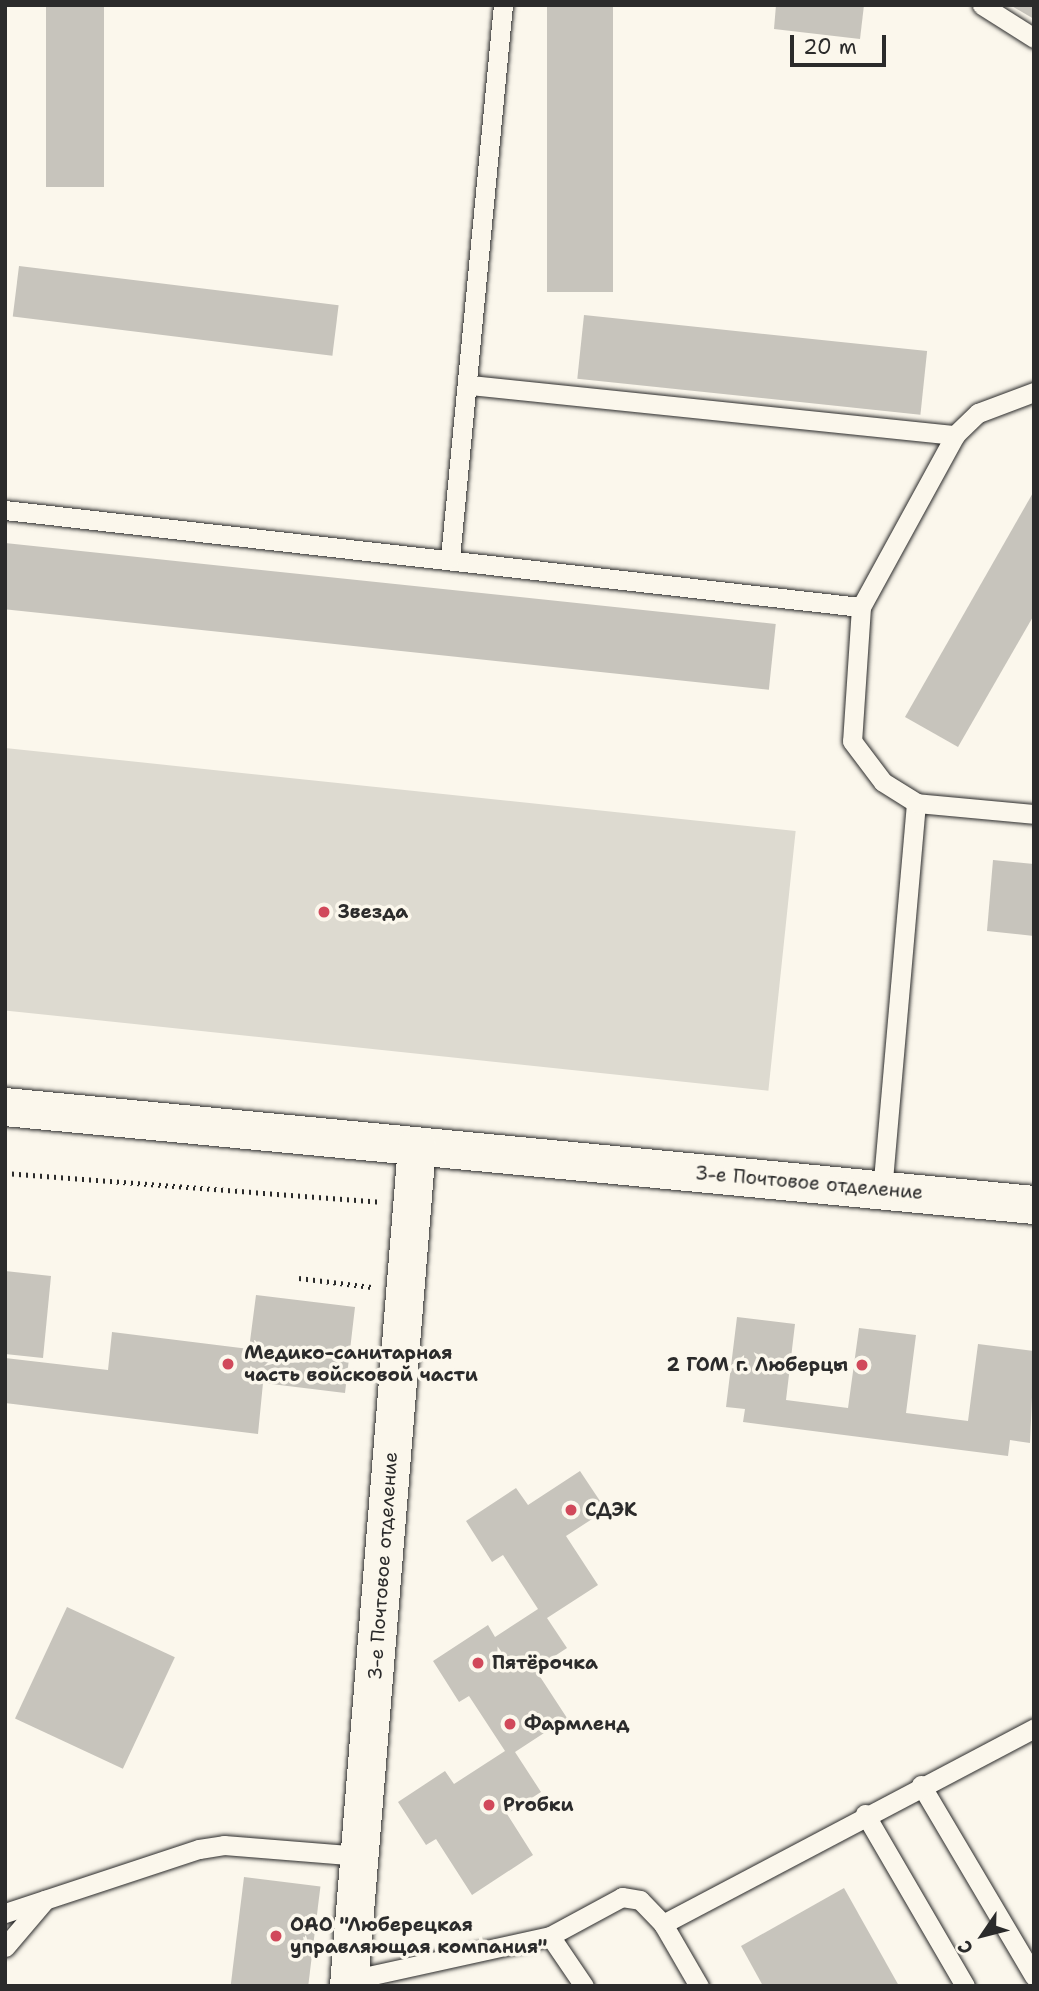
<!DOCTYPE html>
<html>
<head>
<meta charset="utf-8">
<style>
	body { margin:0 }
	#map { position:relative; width:1039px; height:1991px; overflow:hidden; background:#fbf7ec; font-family:"Shantell Sans",sans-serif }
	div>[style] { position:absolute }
	.green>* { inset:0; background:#dddad0; transform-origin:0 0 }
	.building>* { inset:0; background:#c7c4bc; transform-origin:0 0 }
	.path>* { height:4.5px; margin-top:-2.25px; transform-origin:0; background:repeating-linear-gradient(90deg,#2b2b2b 0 2px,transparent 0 7px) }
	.roads { filter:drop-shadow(0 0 2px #2b2b2b) drop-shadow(0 0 2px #2b2b2b) }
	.service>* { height:19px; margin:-9.5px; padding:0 9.5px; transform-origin:9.5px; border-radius:9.5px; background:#fbf7ec }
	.minor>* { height:38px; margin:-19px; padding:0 19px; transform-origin:19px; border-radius:19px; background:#fbf7ec }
	.dots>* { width:19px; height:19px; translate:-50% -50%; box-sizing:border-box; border:4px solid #fbf7ec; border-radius:50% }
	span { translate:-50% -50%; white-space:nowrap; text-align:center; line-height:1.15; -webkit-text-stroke:7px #fbf7ec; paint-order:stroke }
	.poi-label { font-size:19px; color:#2b2b2b; font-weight:700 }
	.left { translate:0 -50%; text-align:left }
	.right { translate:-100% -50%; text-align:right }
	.street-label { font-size:19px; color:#2b2b2b }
	.frame { position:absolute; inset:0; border:7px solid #2b2b2b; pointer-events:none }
	.north { position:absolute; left:948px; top:1900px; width:70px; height:70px; -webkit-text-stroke:5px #fbf7ec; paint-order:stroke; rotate:235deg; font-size:19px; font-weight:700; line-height:28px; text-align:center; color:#2b2b2b }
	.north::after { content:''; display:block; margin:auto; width:24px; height:32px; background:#2b2b2b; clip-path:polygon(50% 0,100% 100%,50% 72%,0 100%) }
	.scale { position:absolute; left:790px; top:35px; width:96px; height:32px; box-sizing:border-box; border:4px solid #2b2b2b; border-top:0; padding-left:9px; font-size:21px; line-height:24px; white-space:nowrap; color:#2b2b2b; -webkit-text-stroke:5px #fbf7ec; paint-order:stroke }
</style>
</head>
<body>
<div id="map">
	<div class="green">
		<div style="left:5px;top:748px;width:795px;height:261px;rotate:6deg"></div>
	</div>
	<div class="building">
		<div style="left:46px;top:5px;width:58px;height:182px"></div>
		<div style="left:547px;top:5px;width:66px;height:287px"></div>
		<div style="clip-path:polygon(776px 5px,864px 5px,860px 39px,774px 29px)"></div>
		<div style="clip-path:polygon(1010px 5px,1034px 5px,1034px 19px)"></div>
		<div style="left:19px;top:266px;width:322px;height:51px;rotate:7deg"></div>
		<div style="left:584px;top:315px;width:345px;height:64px;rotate:6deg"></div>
		<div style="clip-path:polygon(1034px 491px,1034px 615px,958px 747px,905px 717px)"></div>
		<div style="left:5px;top:543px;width:775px;height:66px;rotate:6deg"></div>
		<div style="clip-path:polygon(993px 860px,1034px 864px,1034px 936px,987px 931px)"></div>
		<div style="clip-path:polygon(5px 1271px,51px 1276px,43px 1358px,5px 1354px)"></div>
		<div style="clip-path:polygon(256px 1295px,355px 1307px,345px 1393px,263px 1383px,258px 1434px,5px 1403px,5px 1358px,108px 1370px,112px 1332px,249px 1349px)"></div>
		<div style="clip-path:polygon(737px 1317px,795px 1324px,786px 1400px,848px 1408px,859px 1328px,916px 1335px,906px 1413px,968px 1421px,978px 1344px,1034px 1351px,1030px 1443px,1010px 1440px,1008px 1456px,743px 1422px,745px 1409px,726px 1407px)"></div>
		<div style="clip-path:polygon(580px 1471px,606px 1510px,566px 1536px,598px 1585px,547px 1618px,567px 1648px,535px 1669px,567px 1718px,515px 1752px,541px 1792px,507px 1814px,533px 1855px,472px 1895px,436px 1839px,426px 1845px,398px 1802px,445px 1771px,454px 1784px,505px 1751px,469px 1696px,459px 1702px,433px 1661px,488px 1625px,495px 1637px,538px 1609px,503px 1555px,492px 1562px,466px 1521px,516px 1488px,528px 1505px)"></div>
		<div style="left:67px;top:1607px;width:119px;height:123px;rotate:25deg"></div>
		<div style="left:244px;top:1877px;width:77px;height:110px;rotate:7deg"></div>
		<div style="clip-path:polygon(844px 1888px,899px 1986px,763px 1986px,741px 1946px)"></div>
	</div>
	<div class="path">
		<div style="left:5px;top:1173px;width:376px;rotate:4.4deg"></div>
		<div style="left:299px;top:1278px;width:73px;rotate:7.1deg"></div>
	</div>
	<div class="roads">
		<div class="service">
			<div style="left:982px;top:5px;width:62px;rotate:32.4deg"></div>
			<div style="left:470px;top:385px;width:488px;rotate:5.9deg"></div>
			<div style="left:5px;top:510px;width:861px;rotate:6.47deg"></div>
			<div style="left:861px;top:607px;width:134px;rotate:93.8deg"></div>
			<div style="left:852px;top:741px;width:51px;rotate:52.9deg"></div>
			<div style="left:883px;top:782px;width:39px;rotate:32deg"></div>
			<div style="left:916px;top:803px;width:387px;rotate:95deg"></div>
			<div style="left:450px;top:558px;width:556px;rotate:-84.53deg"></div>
			<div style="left:861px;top:607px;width:196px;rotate:-61.3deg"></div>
			<div style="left:955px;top:435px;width:32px;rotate:-44deg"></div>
			<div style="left:978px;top:413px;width:60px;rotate:-20.6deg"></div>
			<div style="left:916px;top:803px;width:119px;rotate:5.3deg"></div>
			<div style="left:921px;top:1785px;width:222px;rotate:59.4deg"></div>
			<div style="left:865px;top:1814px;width:199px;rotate:59.8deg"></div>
			<div style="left:5px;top:1913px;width:204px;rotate:-18.3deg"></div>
			<div style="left:199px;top:1849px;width:25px;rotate:-9deg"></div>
			<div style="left:224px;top:1845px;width:137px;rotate:4.6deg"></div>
			<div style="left:663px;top:1924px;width:72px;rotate:59.9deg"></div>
			<div style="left:5px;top:1947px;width:62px;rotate:-49.6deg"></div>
			<div style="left:350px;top:1980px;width:205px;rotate:-12.4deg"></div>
			<div style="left:584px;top:1986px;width:60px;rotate:-124.2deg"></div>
			<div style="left:550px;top:1936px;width:82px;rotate:-28.4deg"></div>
			<div style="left:622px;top:1897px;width:18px;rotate:9deg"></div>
			<div style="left:640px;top:1900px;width:33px;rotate:46deg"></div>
			<div style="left:663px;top:1924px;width:420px;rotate:-27.8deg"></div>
		</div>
		<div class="minor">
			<div style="left:5px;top:1107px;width:1034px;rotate:5.44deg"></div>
			<div style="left:349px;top:1986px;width:842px;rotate:-85.37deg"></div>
		</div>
	</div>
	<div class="dots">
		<div style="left:324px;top:912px;background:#d1495b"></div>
		<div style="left:228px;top:1364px;background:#d1495b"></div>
		<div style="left:862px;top:1365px;background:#d1495b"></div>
		<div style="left:571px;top:1510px;background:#d1495b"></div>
		<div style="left:478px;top:1663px;background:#d1495b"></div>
		<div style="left:510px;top:1724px;background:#d1495b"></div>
		<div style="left:489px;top:1805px;background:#d1495b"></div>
		<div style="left:276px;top:1936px;background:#d1495b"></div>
	</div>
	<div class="poi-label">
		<span class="left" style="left:338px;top:912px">Звезда</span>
		<span class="left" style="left:244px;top:1364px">Медико-санитарная<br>часть войсковой части</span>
		<span class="right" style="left:848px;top:1365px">2 ГОМ г. Люберцы</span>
		<span class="left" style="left:585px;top:1510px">СДЭК</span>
		<span class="left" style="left:492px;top:1663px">Пятёрочка</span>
		<span class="left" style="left:524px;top:1724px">Фармленд</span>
		<span class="left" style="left:503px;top:1805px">Proбки</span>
		<span class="left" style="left:290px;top:1936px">ОАО "Люберецкая<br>управляющая компания"</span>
	</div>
	<div class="street-label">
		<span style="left:809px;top:1183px;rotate:5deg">3-е Почтовое отделение</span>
		<span style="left:383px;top:1566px;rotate:-86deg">3-е Почтовое отделение</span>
	</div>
	<div class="frame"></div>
	<div class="north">С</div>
	<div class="scale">20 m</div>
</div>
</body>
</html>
